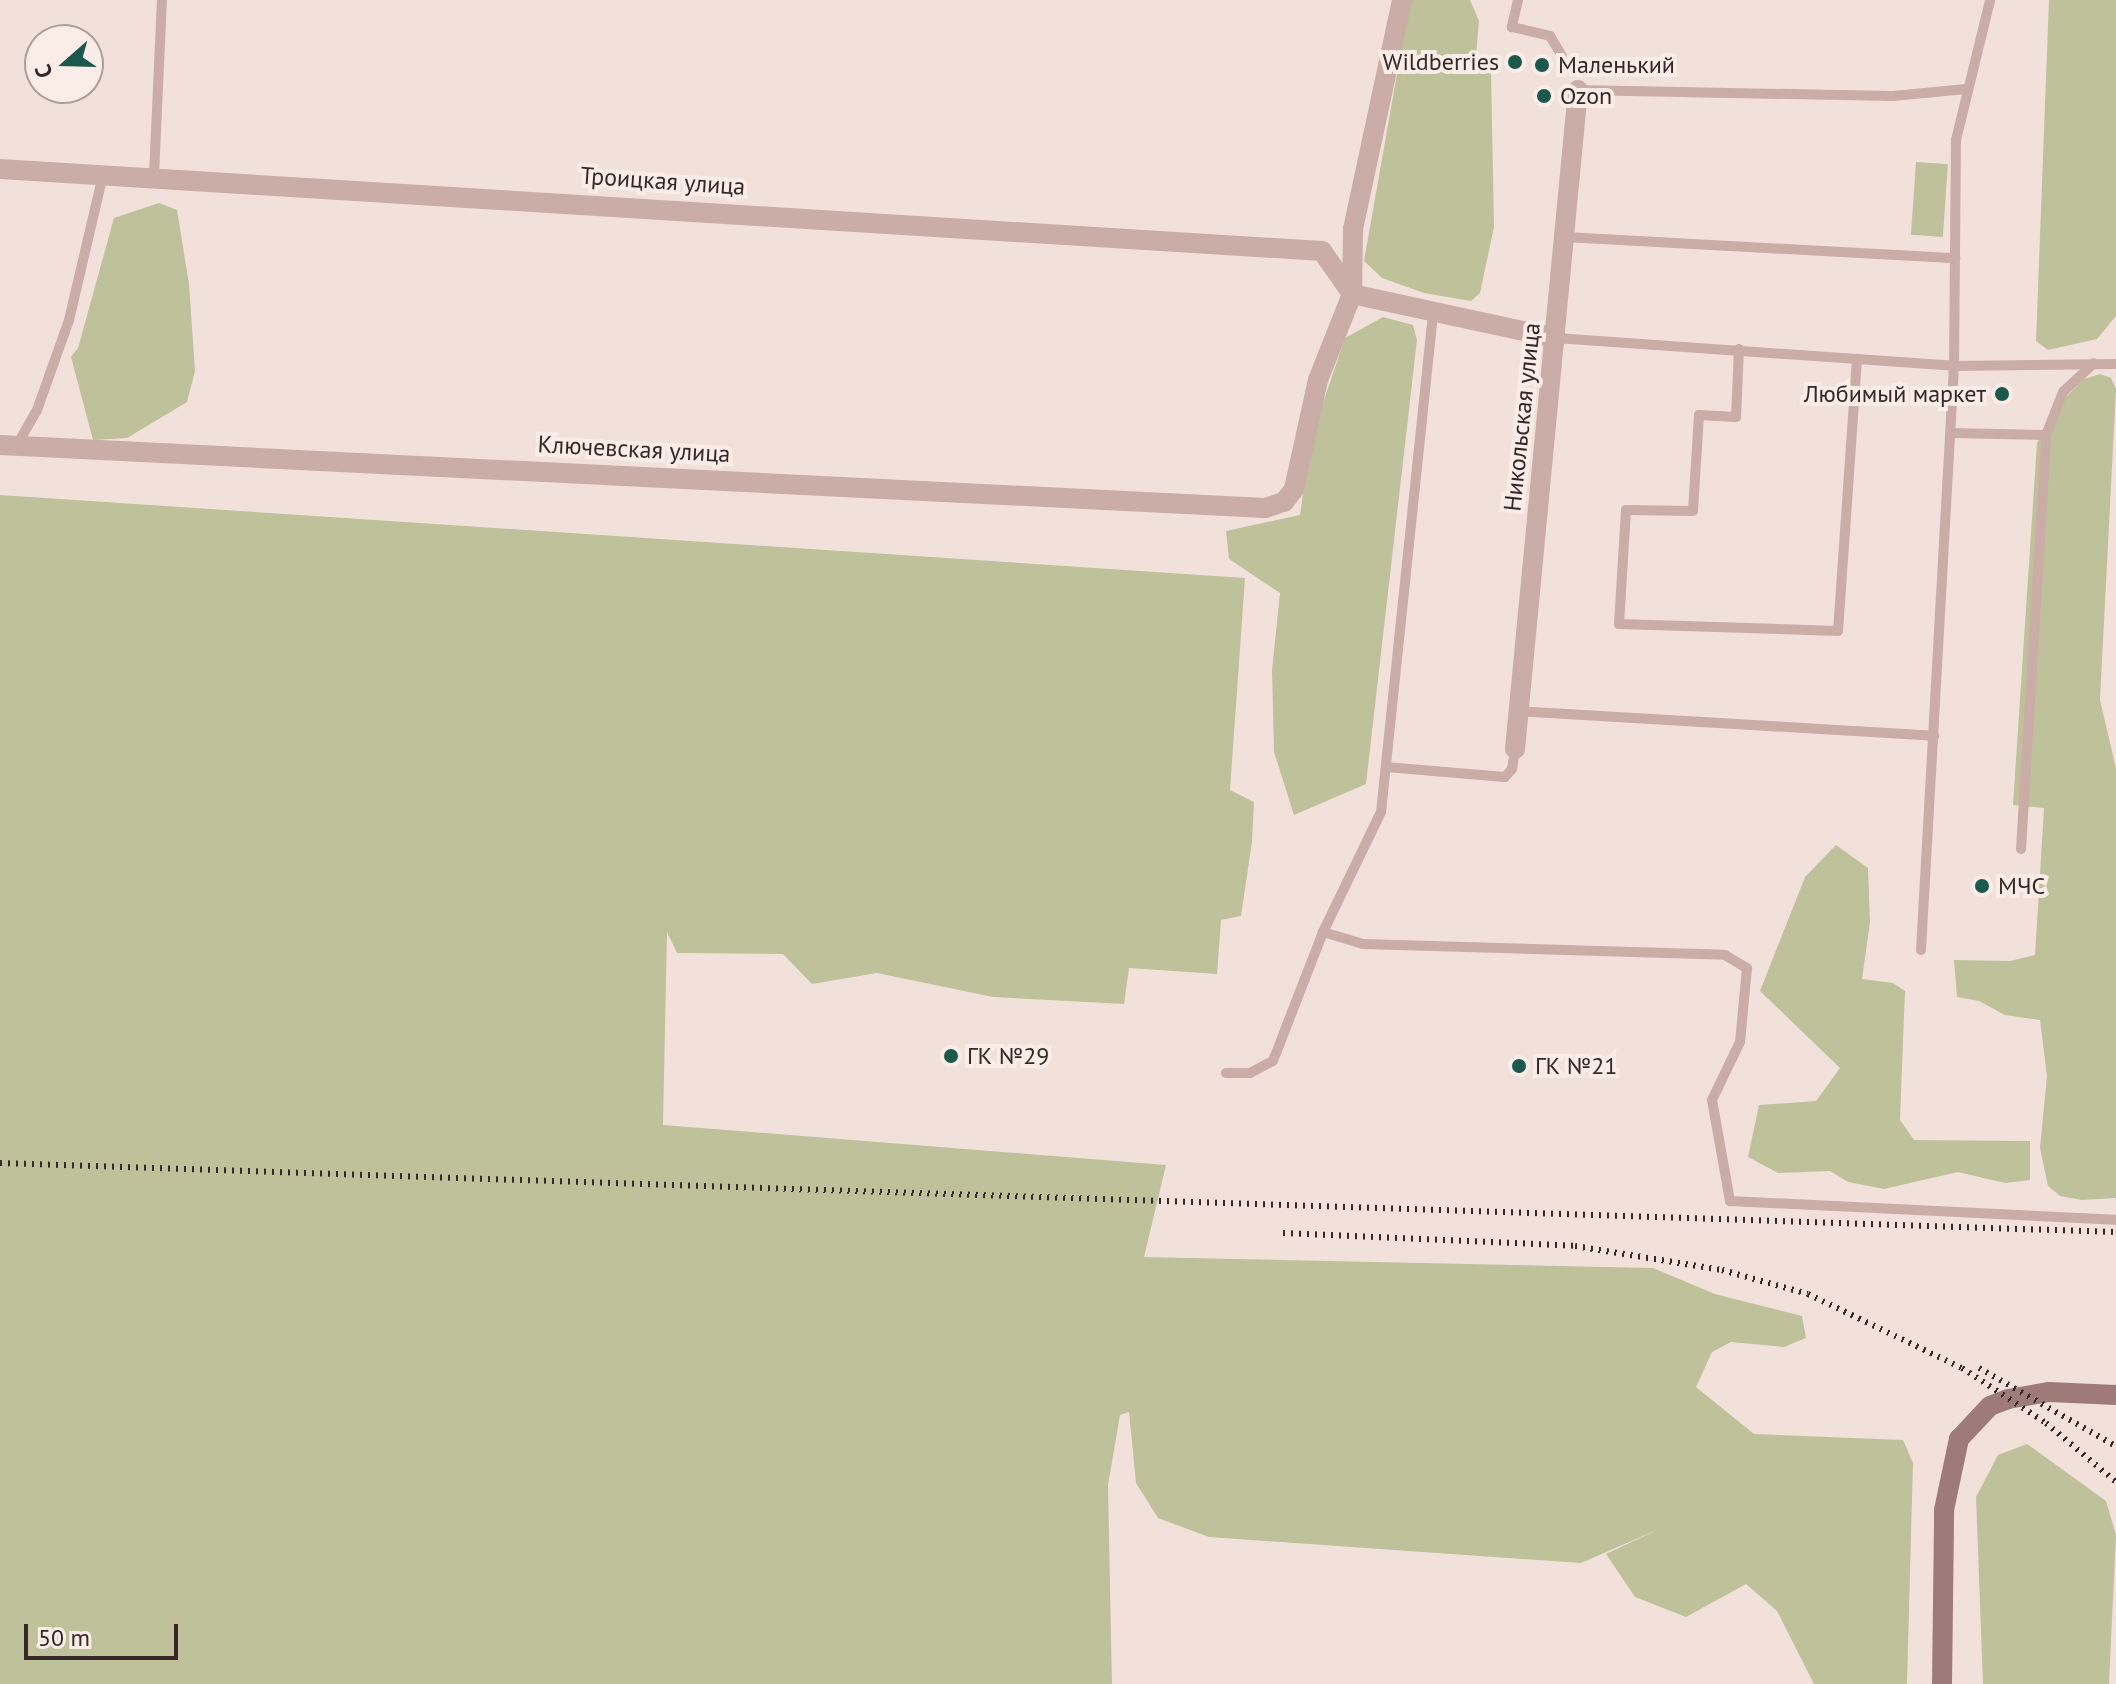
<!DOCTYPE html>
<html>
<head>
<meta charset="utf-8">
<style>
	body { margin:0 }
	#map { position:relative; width:2116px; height:1684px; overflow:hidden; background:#f2e1db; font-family:"PT Sans",sans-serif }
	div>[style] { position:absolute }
	.green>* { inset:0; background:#bfc19b; transform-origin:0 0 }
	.service>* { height:10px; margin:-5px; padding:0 5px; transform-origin:5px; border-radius:5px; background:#caada7 }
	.minor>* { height:20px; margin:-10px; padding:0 10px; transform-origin:10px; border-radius:10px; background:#caada7 }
	.secondary>* { height:20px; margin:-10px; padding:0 10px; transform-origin:10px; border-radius:10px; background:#9e7b78 }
	.rail>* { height:6px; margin-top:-3px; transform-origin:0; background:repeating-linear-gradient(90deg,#362828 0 2px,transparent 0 8px) }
	.dots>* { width:22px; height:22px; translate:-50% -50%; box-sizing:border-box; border:4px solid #faece7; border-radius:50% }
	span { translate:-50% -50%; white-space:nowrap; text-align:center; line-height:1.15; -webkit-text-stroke:8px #faece7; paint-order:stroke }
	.poi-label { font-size:24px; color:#362828 }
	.right { translate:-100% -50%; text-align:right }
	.left { translate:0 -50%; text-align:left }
	.street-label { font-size:24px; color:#362828 }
	.north { position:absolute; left:24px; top:24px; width:80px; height:80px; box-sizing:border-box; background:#faece7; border:2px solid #ac9e9b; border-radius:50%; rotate:250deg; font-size:22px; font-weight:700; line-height:32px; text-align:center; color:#362828 }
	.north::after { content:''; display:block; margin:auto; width:28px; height:36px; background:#1d584c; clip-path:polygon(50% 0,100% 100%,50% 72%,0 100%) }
	.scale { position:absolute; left:24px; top:1624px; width:154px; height:36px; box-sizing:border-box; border:4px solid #362828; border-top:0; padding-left:10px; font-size:24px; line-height:28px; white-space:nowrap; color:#362828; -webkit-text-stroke:6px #faece7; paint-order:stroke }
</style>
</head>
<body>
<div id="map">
	<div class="green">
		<div style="clip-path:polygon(1410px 0,1470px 0,1479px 21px,1476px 56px,1491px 71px,1494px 227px,1480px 293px,1471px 301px,1424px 293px,1382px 278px,1364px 261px)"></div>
		<div style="clip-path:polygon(2049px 0,2116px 0,2116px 316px,2097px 339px,2048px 350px,2036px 341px)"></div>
		<div style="left:1916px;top:162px;width:32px;height:73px;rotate:4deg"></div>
		<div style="clip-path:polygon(159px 203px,177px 210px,189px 284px,195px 371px,187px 402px,127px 438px,93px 440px,71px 357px,78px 348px,114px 218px)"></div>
		<div style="clip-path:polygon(1383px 317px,1413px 325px,1417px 340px,1366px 784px,1294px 815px,1274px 752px,1272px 670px,1280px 593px,1229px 559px,1226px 531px,1300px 515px,1311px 438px,1345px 338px)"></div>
		<div style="clip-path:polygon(2100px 374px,2111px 378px,2116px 389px,2100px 700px,2116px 768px,2116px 1198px,2082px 1200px,2060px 1196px,2048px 1186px,2040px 1148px,2047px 1076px,2040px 1020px,2005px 1015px,1979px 1001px,1957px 997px,1954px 960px,2010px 961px,2035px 955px,2044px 808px,2013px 805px,2037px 443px,2063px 400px,2084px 379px)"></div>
		<div style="clip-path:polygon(0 495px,1245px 578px,1230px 790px,1254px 802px,1252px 842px,1241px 916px,1221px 920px,1217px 974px,1129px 968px,1124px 1004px,993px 997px,877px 973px,812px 984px,783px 954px,677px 953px,667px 932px,663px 1125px,1166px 1165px,1144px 1257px,1653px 1268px,1715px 1294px,1802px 1316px,1806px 1338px,1784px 1347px,1731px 1342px,1712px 1352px,1696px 1387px,1754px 1434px,1903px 1440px,1913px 1463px,1907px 1684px,1814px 1684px,1777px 1611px,1746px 1584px,1686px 1617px,1635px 1597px,1606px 1554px,1659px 1529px,1581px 1563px,1209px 1537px,1158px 1518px,1136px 1483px,1129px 1412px,1120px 1415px,1108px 1485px,1112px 1684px,0 1684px)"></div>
		<div style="clip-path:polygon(1836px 845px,1868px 868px,1870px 922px,1862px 979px,1893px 983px,1905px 991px,1900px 1120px,1914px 1140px,2030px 1141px,2030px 1180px,2005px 1183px,1958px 1172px,1884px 1189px,1848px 1182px,1830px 1171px,1778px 1173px,1748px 1157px,1759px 1105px,1816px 1101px,1840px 1068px,1760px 991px,1805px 877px)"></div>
		<div style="clip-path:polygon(2027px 1444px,2106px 1501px,2116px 1535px,2109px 1684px,1983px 1684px,1976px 1497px,1998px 1455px)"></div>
	</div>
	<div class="service">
		<div style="left:1518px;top:0;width:28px;rotate:103deg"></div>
		<div style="left:1512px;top:27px;width:39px;rotate:13deg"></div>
		<div style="left:1550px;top:36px;width:23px;rotate:59deg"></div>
		<div style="left:1578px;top:90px;width:315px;rotate:1.1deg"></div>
		<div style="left:1893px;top:96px;width:73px;rotate:-5.5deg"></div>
		<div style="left:154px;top:175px;width:175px;rotate:-87.4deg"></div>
		<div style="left:1565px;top:237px;width:391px;rotate:3.1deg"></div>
		<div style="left:1433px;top:314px;width:501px;rotate:95.96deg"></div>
		<div style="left:1381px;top:812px;width:133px;rotate:115.8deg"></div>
		<div style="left:1323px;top:932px;width:42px;rotate:16.7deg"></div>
		<div style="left:1363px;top:944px;width:362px;rotate:1.7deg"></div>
		<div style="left:1725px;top:955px;width:26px;rotate:31deg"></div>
		<div style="left:1747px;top:968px;width:74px;rotate:95.4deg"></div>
		<div style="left:1740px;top:1042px;width:64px;rotate:115.8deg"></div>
		<div style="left:1712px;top:1100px;width:103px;rotate:79.9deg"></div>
		<div style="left:1730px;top:1201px;width:386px;rotate:2.8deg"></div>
		<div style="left:1556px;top:338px;width:399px;rotate:4deg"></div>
		<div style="left:1954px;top:366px;width:162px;rotate:-0.7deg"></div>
		<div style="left:1739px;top:349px;width:68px;rotate:92.5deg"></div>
		<div style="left:1736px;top:417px;width:37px;rotate:-177deg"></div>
		<div style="left:1699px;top:415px;width:96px;rotate:93.6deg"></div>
		<div style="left:1693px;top:511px;width:67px;rotate:-179.1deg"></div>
		<div style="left:1626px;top:510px;width:114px;rotate:93.5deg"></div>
		<div style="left:1619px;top:624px;width:219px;rotate:1.8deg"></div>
		<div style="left:1838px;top:631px;width:273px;rotate:-86deg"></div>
		<div style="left:1950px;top:433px;width:96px;rotate:1.2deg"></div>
		<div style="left:17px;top:445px;width:40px;rotate:-60.3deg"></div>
		<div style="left:37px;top:410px;width:96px;rotate:-70.4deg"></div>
		<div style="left:69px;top:320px;width:149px;rotate:-76.8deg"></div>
		<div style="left:1517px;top:711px;width:418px;rotate:3.4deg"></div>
		<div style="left:1386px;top:767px;width:119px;rotate:4.8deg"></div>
		<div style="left:1505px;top:777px;width:11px;rotate:-49deg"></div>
		<div style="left:1512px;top:769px;width:20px;rotate:-81deg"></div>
		<div style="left:2021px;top:849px;width:415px;rotate:-86.5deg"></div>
		<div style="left:2046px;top:435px;width:46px;rotate:-68.4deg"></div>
		<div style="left:2063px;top:392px;width:42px;rotate:-43.1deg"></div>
		<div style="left:1921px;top:950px;width:585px;rotate:-86.77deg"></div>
		<div style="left:1954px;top:366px;width:226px;rotate:-89.5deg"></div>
		<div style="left:1956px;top:140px;width:144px;rotate:-76.3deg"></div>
		<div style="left:1226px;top:1073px;width:24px"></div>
		<div style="left:1250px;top:1073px;width:26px;rotate:-28deg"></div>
		<div style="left:1273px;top:1061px;width:138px;rotate:-68.8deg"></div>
	</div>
	<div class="minor">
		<div style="left:0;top:169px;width:1325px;rotate:3.55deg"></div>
		<div style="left:1322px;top:251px;width:52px;rotate:55.1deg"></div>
		<div style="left:1352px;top:294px;width:209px;rotate:12.2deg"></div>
		<div style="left:0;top:445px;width:1267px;rotate:2.85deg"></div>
		<div style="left:1265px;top:508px;width:20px;rotate:-18deg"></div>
		<div style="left:1284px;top:502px;width:16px;rotate:-52deg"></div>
		<div style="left:1294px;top:489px;width:112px;rotate:-77.6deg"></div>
		<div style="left:1318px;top:380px;width:92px;rotate:-68.4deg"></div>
		<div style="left:1352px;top:294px;width:65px;rotate:-89.1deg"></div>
		<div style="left:1353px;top:229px;width:234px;rotate:-77.9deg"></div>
		<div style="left:1515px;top:749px;width:662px;rotate:-84.54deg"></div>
	</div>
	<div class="secondary">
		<div style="left:1942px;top:1684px;width:174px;rotate:-89.3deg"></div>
		<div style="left:1944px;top:1510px;width:73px;rotate:-78.1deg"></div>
		<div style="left:1959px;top:1439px;width:45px;rotate:-46.8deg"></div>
		<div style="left:1990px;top:1406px;width:19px;rotate:-21deg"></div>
		<div style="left:2008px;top:1399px;width:42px;rotate:-9.7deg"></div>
		<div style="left:2049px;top:1392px;width:67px;rotate:2.6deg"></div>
	</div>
	<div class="rail">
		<div style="left:0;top:1163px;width:2117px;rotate:1.87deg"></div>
		<div style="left:1283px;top:1233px;width:292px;rotate:2.5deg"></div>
		<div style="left:1575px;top:1246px;width:149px;rotate:9.3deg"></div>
		<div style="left:1722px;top:1270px;width:89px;rotate:15.6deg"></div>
		<div style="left:1808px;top:1294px;width:171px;rotate:25.7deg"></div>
		<div style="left:1962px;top:1368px;width:100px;rotate:33.2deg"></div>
		<div style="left:2046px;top:1423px;width:92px;rotate:40.1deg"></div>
		<div style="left:1979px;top:1368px;width:158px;rotate:29.7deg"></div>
	</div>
	<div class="dots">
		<div style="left:1515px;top:62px;background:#1d584c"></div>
		<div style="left:1542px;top:65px;background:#1d584c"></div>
		<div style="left:1544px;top:96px;background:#1d584c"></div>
		<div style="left:2002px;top:394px;background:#1d584c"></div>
		<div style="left:1982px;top:886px;background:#1d584c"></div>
		<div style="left:951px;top:1056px;background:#1d584c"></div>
		<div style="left:1519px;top:1066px;background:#1d584c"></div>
	</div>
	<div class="poi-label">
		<span class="right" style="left:1499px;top:62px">Wildberries</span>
		<span class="left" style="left:1558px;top:65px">Маленький</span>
		<span class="left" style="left:1560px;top:96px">Ozon</span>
		<span class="right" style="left:1986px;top:394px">Любимый маркет</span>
		<span class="left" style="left:1998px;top:886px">МЧС</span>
		<span class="left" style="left:967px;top:1056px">ГК №29</span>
		<span class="left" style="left:1535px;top:1066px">ГК №21</span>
	</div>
	<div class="street-label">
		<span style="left:663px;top:181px;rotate:4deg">Троицкая улица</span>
		<span style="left:1522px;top:417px;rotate:-84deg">Никольская улица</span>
		<span style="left:634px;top:449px;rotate:3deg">Ключевская улица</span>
	</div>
	<div class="north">С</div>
	<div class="scale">50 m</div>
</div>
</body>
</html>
